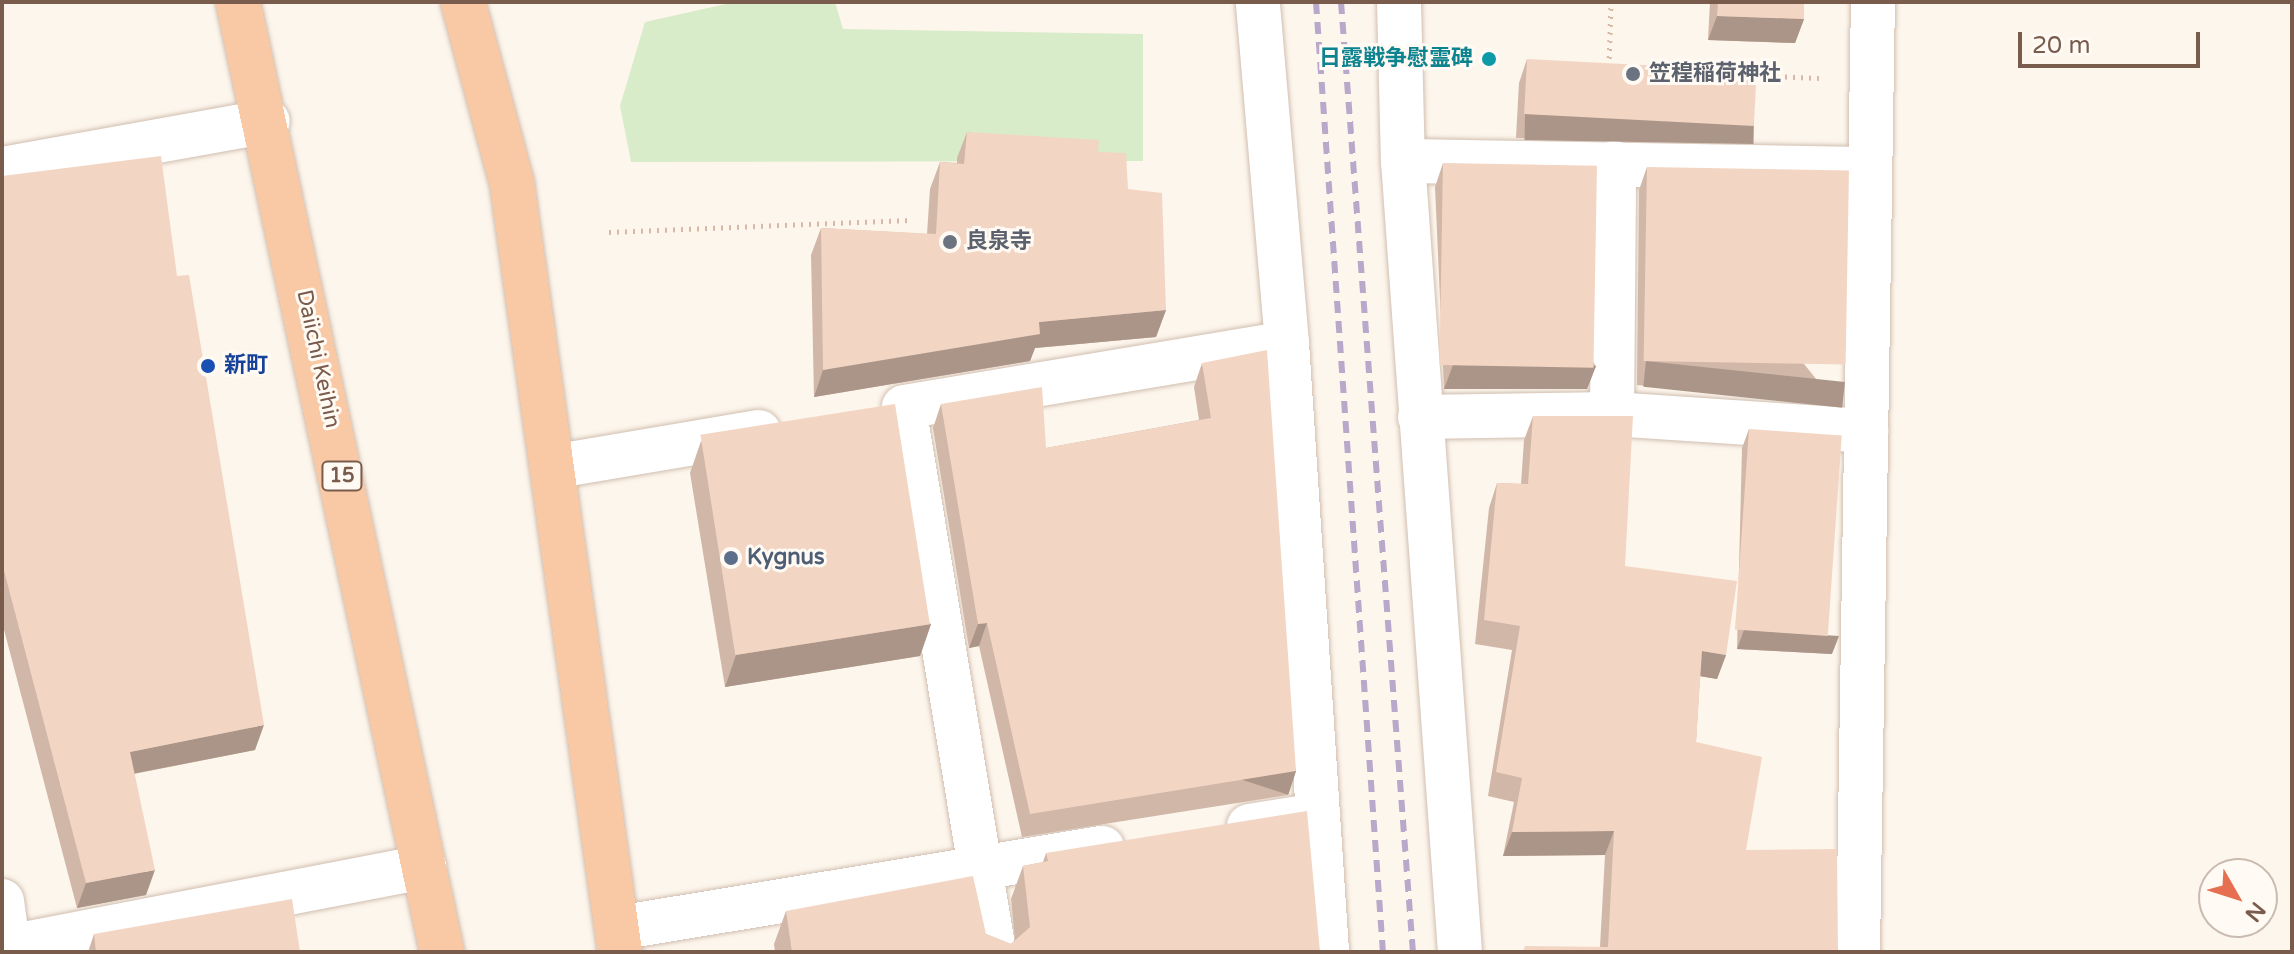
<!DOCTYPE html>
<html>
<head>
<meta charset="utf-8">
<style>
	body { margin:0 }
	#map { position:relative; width:2294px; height:954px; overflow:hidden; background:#fdf6ec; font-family:"Varela Round","Noto Sans JP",sans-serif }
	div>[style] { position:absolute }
	.green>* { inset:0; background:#d8ecc9 }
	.path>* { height:5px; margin-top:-2.5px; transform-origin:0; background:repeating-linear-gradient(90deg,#d9b8a5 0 2px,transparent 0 8px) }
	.roads { filter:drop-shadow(0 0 2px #d1beb0) drop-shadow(0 0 2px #d1beb0) }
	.minor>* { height:44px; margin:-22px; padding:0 22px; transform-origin:22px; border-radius:22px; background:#fff }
	.tertiary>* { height:44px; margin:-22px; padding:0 22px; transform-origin:22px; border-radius:22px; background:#fff }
	.trunk>* { height:44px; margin:-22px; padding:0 22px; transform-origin:22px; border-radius:22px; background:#f9c8a4 }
	.rail>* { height:6px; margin-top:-3px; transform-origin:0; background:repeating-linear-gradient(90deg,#b9a8c9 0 12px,transparent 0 20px) }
	.wall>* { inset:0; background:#d1b7a8 }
	.shaded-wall>* { inset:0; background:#aa9588; transform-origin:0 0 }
	.building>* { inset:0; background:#f3d5c3; transform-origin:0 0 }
	.dots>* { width:22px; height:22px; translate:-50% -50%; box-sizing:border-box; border:4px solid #fffaf3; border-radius:50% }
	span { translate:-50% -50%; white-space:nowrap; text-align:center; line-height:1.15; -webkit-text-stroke:6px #fffaf3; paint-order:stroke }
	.shield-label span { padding:2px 6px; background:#fffaf3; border:2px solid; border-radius:6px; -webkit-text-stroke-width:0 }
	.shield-label { font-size:20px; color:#7a5c4d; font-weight:700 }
	.culture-label { font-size:22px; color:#0d838f; font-weight:700 }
	.right { translate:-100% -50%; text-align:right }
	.worship-label { font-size:22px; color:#5b616d; font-weight:700 }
	.left { translate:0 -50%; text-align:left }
	.street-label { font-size:22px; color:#7a5c4d }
	.transit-label { font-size:22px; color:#164399; font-weight:700 }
	.service-label { font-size:22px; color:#4e5e75; font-weight:700 }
	.frame { position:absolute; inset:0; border:4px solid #7a5c4d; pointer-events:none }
	.north { position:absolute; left:2198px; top:858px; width:80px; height:80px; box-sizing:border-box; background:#fffaf3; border:2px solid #cabbb1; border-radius:50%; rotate:129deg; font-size:22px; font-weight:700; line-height:32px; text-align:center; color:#7a5c4d }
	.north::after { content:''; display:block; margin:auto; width:28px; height:36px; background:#e76f51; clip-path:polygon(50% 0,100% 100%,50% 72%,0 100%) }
	.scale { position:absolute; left:2018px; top:32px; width:182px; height:36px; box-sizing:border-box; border:4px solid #7a5c4d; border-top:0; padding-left:10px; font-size:24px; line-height:28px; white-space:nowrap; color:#7a5c4d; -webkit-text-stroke:6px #fffaf3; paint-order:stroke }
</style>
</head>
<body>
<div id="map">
	<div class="green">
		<div style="clip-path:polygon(735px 2px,835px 2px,843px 29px,1143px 34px,1143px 161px,631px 162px,620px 106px,645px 22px)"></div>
	</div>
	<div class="path">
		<div style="left:1609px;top:66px;width:64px;rotate:-88.2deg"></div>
		<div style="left:1753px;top:75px;width:66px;rotate:2.6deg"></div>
		<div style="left:609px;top:232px;width:302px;rotate:-2.3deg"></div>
	</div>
	<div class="roads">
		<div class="minor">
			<div style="left:1399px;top:2px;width:159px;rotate:88.6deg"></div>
			<div style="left:1403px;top:161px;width:793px;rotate:85.88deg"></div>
			<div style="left:1403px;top:161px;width:467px;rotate:1deg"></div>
			<div style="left:2px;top:169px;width:270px;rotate:-10.2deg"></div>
			<div style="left:1287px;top:343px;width:610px;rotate:86.24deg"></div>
			<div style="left:1612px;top:414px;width:251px;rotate:-89.5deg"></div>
			<div style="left:1420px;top:417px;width:192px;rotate:-0.9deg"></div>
			<div style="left:1612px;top:414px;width:255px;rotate:3.8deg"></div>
			<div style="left:552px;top:467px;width:210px;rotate:-9.6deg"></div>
			<div style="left:1249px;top:826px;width:70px;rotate:-9.1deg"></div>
			<div style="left:2px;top:901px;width:51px;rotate:82.2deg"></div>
			<div style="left:618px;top:928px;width:491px;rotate:-9.4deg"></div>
			<div style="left:8px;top:947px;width:424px;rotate:-10.9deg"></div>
			<div style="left:1858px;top:952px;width:950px;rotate:-89.1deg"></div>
		</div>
		<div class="tertiary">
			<div style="left:994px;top:952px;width:552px;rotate:-99.38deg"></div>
			<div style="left:904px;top:407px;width:388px;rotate:-9.5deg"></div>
			<div style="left:1287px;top:343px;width:342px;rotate:-94.9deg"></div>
		</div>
		<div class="trunk">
			<div style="left:238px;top:2px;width:972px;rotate:77.88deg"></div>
			<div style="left:463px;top:2px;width:188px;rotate:74.9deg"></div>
			<div style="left:512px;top:184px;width:776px;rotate:82deg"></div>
		</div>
	</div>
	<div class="rail">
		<div style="left:1316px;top:2px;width:952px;rotate:85.97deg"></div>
		<div style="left:1341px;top:2px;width:953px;rotate:85.67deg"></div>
	</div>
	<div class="wall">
		<div style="clip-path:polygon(1710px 2px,1804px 2px,1804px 19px,1795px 43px,1708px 40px)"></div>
		<div style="clip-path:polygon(1527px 59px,1745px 142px,1516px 138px,1519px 83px)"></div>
		<div style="clip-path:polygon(967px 132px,1098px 152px,1128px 189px,1166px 310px,1156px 337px,1035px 348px,1030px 361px,814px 397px,811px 255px,821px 228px,927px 234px,930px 189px,940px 162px,957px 163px,957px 158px)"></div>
		<div style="clip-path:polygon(1443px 163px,1596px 366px,1587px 389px,1444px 389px,1435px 187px)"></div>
		<div style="clip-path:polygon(1647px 167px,1836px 404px,1637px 385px,1639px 190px)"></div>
		<div style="clip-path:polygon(2px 176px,177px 276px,255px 750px,134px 774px,146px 895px,77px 908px,2px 622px)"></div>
		<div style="clip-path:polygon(1202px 363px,1296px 771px,1288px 795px,1022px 837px,979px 646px,969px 648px,933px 428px,941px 404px,1046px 448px,1199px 420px,1194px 387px)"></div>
		<div style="clip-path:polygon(1533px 416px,1625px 566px,1726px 655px,1717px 679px,1700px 676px,1696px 742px,1746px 850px,1838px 952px,1600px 947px,1605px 855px,1503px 856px,1514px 802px,1488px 796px,1512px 650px,1475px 644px,1489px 508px,1497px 483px,1521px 484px,1524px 440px)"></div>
		<div style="clip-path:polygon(1749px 429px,1832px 654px,1737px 649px,1742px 448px)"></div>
		<div style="clip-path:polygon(701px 441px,931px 624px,920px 656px,725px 687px,690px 473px)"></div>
		<div style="clip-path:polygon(1046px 853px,1320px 952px,775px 952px,774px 944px,786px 911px,986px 934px,1011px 944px,1015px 940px,1011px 899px,1023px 866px,1043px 862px)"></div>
		<div style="clip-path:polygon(94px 934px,300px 952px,88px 952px)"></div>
	</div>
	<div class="shaded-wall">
		<div style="clip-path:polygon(1717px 16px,1804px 19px,1795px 43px,1708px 40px)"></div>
		<div style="left:1525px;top:114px;width:229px;height:26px;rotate:1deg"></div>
		<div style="clip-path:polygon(1166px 310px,1156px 337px,1035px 348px,1030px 361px,814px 397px,823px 370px,1039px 322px)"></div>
		<div style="left:1646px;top:361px;width:200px;height:26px;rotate:6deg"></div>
		<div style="clip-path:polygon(1453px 365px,1596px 366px,1587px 389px,1444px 389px)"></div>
		<div style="clip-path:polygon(987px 623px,979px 646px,969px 648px,978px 624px)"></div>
		<div style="clip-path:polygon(931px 624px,920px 656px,725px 687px,736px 655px)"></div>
		<div style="clip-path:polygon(1744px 630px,1839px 636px,1832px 654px,1737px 649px)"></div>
		<div style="clip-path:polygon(1702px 651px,1726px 655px,1717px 679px,1693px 675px)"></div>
		<div style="clip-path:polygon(264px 725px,255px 750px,121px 776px,130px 752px)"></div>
		<div style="left:1296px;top:771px;width:25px;height:269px;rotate:108deg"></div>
		<div style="clip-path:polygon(1614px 831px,1605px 855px,1503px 856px,1512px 832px)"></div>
		<div style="clip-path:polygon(155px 870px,146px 895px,77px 908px,86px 883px)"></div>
	</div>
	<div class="building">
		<div style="clip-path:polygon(1718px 2px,1804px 2px,1804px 19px,1717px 16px)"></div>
		<div style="left:1527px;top:59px;width:230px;height:55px;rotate:3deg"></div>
		<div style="clip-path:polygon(967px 132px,1099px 140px,1098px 152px,1126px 153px,1128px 189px,1162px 193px,1166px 310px,1039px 322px,1040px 334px,823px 370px,821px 228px,936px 234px,940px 162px,964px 164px)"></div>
		<div style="clip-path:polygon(161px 156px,177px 276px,189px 275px,264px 725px,130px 752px,155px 870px,86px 883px,2px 563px,2px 176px)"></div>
		<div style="left:1443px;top:163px;width:154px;height:202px;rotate:1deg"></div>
		<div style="left:1647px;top:167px;width:202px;height:194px;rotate:1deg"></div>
		<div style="clip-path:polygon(1267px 350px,1296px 771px,1030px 814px,987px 623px,978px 624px,941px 404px,1042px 387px,1046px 448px,1211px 418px,1202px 363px)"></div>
		<div style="left:895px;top:404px;width:223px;height:197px;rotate:81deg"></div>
		<div style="clip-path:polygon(1533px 416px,1633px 416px,1625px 566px,1737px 581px,1726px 655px,1702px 651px,1696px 742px,1762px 757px,1746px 850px,1837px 849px,1838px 952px,1523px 952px,1525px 946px,1608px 947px,1614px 831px,1512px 832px,1522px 778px,1496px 772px,1520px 626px,1484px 620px,1497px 483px,1528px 484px)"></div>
		<div style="left:1749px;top:429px;width:93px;height:201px;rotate:4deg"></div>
		<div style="clip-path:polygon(1307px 811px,1320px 952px,792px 952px,786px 911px,973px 876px,986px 934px,1011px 944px,1030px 927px,1023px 866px,1048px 861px,1046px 853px)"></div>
		<div style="clip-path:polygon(292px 899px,300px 952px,96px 952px,94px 934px)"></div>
	</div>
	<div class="dots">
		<div style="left:1489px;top:59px;background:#0f9aa8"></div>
		<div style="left:1633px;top:74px;background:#6b7280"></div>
		<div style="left:950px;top:242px;background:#6b7280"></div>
		<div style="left:208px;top:366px;background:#1a4fb4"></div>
		<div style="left:731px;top:558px;background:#5c6f8a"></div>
	</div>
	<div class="shield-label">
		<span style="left:342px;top:476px">15</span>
	</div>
	<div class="culture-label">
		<span class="right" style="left:1473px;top:59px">日露戦争慰霊碑</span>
	</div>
	<div class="worship-label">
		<span class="left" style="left:1649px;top:74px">笠䅣稲荷神社</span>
		<span class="left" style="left:966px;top:242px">良泉寺</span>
	</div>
	<div class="street-label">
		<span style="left:318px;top:359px;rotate:78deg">Daiichi Keihin</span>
	</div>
	<div class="transit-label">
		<span class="left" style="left:224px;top:366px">新町</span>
	</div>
	<div class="service-label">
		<span class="left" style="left:747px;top:558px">Kygnus</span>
	</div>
	<div class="frame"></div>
	<div class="north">N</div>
	<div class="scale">20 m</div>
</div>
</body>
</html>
